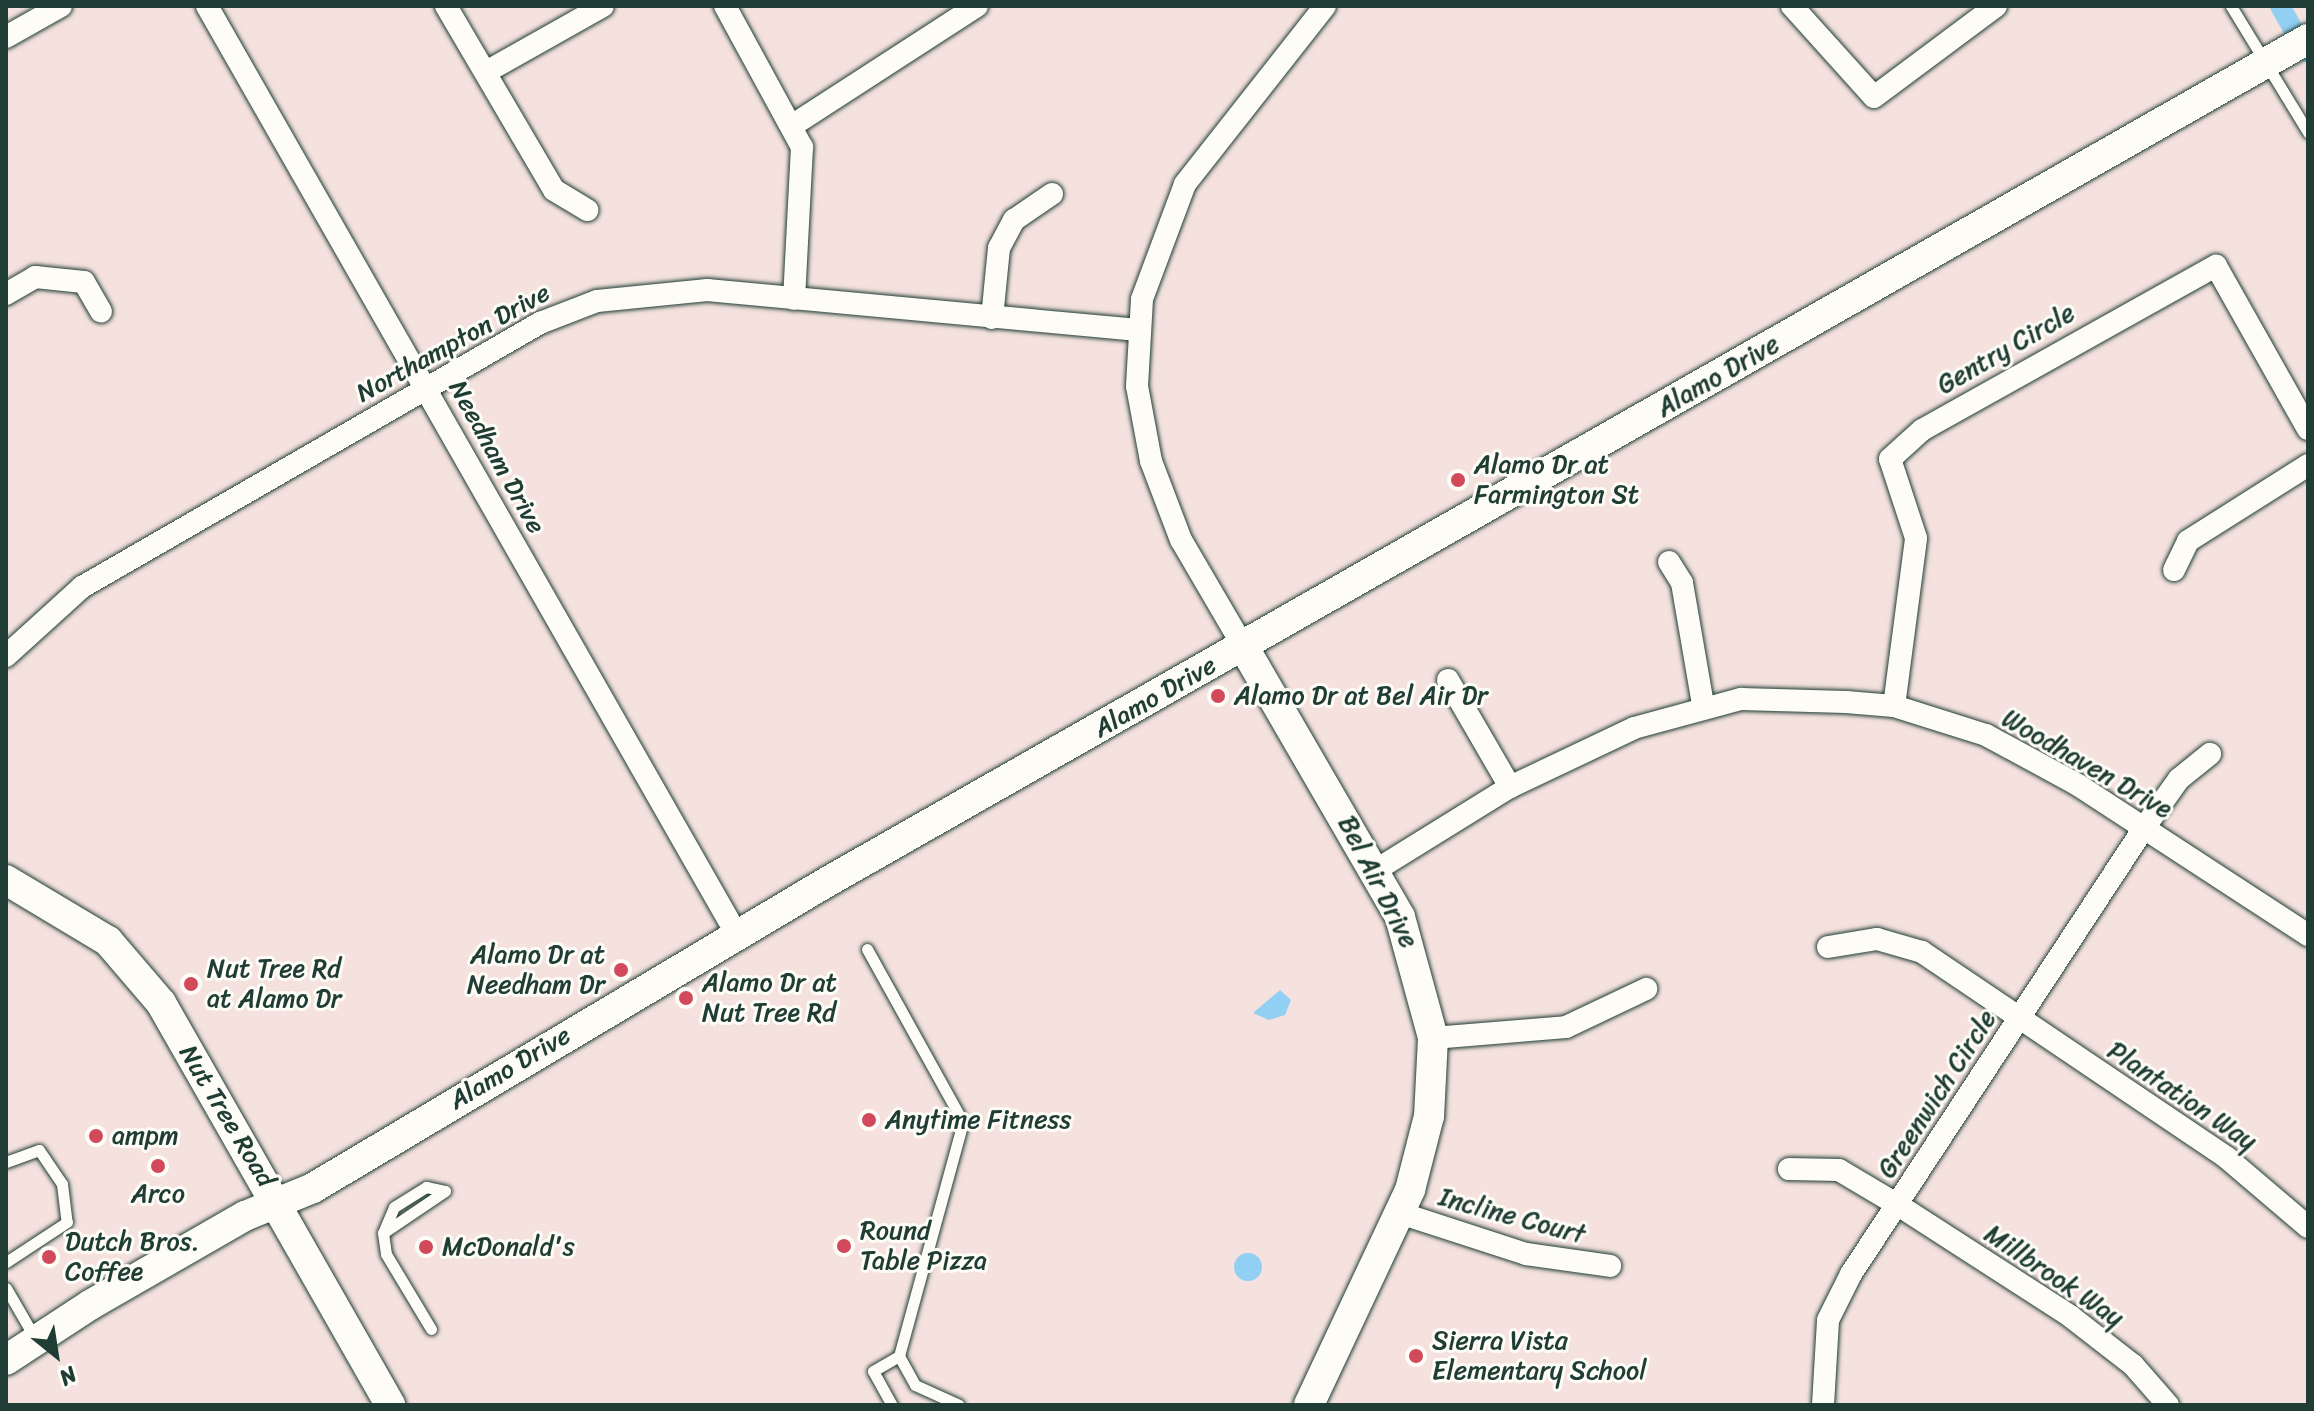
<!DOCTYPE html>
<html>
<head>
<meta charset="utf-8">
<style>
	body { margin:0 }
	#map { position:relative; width:2314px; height:1411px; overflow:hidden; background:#f5e2de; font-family:Sriracha,sans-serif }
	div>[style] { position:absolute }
	.water>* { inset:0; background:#92d0f3 }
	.round { border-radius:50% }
	.canal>* { height:20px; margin:-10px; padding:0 10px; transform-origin:10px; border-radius:10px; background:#92d0f3 }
	.roads { filter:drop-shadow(0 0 2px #1f3d34) drop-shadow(0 0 2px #1f3d34) }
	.lane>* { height:11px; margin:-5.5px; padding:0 5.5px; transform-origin:5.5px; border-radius:5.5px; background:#fdfcf7 }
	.street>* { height:22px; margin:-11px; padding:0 11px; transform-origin:11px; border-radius:11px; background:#fdfcf7 }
	.secondary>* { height:30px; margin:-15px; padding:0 15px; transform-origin:15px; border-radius:15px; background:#fdfcf7 }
	.dots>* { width:22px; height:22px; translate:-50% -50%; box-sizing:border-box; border:4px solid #fdfcf7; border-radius:50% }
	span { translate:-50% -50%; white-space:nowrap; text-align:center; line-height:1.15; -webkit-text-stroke:6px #fdfcf7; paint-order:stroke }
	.street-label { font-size:26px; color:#1f3d34 }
	.poi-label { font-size:26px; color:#1f3d34 }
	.left { translate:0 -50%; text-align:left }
	.right { translate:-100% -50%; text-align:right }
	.frame { position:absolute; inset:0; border:8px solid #1f3d34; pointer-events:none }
	.north { position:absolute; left:16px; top:1315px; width:80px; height:80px; -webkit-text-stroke:6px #fdfcf7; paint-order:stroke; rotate:150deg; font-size:22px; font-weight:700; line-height:32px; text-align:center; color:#1f3d34 }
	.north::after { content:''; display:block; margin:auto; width:28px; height:36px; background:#1f3d34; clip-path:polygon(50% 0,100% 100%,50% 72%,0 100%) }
</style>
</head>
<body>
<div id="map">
	<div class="water">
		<div style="clip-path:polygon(1280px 990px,1291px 1000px,1285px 1015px,1269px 1020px,1253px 1013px)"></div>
		<div class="round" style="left:1234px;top:1253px;width:28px;height:28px"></div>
	</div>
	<div class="canal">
		<div style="left:2280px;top:6px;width:53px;rotate:60.5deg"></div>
	</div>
	<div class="roads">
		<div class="lane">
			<div style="left:2231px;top:6px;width:148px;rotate:58.6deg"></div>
			<div style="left:867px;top:949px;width:198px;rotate:61deg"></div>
			<div style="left:963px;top:1122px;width:243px;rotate:105.3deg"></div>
			<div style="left:899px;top:1356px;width:30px;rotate:150deg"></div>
			<div style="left:873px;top:1371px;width:39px;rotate:61deg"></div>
			<div style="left:6px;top:1162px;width:35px;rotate:-20deg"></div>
			<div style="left:39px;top:1150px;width:41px;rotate:55.9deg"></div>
			<div style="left:62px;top:1184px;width:38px;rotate:83deg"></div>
			<div style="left:67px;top:1222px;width:73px;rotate:146.7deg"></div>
			<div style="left:383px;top:1233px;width:75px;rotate:-34.1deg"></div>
			<div style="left:6px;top:1288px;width:58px;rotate:59.9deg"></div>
			<div style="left:431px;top:1329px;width:87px;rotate:-121deg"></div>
			<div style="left:386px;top:1254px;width:21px;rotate:-98deg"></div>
			<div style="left:383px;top:1233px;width:28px;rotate:-67deg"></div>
			<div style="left:394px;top:1207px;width:38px;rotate:-32deg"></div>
			<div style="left:426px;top:1187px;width:19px;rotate:12deg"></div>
			<div style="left:899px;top:1356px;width:33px;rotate:61deg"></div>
			<div style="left:915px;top:1385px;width:48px;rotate:24.4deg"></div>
		</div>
		<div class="street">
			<div style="left:207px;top:6px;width:1070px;rotate:60.29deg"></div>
			<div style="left:446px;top:6px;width:213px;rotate:59.6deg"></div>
			<div style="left:554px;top:190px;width:39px;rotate:31deg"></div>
			<div style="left:725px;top:6px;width:161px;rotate:61.4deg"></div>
			<div style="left:802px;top:147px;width:152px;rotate:93deg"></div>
			<div style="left:1792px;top:6px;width:122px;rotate:48deg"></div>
			<div style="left:1874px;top:97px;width:152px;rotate:-36.7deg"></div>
			<div style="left:6px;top:37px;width:63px;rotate:-29.4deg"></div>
			<div style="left:486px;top:72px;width:134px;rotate:-29.4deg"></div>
			<div style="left:793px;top:125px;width:219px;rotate:-32.9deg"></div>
			<div style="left:6px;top:294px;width:34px;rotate:-30deg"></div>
			<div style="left:35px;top:277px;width:49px;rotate:5.8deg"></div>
			<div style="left:84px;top:282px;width:34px;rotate:60deg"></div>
			<div style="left:992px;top:318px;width:70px;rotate:-84.3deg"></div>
			<div style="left:999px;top:248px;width:32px;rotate:-62deg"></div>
			<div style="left:1014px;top:220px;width:46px;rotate:-34.4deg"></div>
			<div style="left:1669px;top:562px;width:25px;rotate:58deg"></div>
			<div style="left:1682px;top:583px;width:124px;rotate:80.2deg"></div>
			<div style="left:2174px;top:570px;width:32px;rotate:-64deg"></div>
			<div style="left:2188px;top:541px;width:142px;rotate:-32.3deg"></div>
			<div style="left:1243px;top:646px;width:123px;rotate:-120.3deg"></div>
			<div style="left:1181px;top:540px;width:85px;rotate:-110.8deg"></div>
			<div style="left:1151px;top:461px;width:76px;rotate:-100.6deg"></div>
			<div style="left:1137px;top:386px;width:87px;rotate:-86.7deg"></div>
			<div style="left:1142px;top:299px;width:123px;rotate:-69.5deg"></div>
			<div style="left:1185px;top:184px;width:226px;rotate:-51.8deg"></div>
			<div style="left:6px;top:656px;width:103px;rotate:-42.2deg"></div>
			<div style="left:82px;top:587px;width:529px;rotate:-29.96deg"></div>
			<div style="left:540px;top:323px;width:61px;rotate:-21.1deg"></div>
			<div style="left:597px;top:301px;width:111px;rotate:-5.7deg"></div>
			<div style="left:707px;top:290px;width:433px;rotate:5.3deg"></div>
			<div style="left:1448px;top:680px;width:124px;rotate:59.9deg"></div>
			<div style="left:1894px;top:706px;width:169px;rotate:-82.5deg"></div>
			<div style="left:1916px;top:538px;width:83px;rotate:-108.2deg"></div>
			<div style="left:1890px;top:459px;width:43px;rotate:-42.2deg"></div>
			<div style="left:1922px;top:430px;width:337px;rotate:-29.2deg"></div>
			<div style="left:2216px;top:266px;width:187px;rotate:60.6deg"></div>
			<div style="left:1376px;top:870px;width:158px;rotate:-31.8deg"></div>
			<div style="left:1510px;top:787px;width:137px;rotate:-25.4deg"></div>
			<div style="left:1634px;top:728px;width:111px;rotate:-15.2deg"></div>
			<div style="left:1741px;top:699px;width:105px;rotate:1.6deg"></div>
			<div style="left:1846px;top:702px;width:48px;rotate:4.8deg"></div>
			<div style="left:1894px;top:706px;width:96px;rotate:17.5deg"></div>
			<div style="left:1986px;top:735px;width:105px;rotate:28.5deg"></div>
			<div style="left:2078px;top:785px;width:275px;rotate:33.1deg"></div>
			<div style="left:1828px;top:947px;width:50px;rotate:-9.3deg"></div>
			<div style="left:1877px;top:939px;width:47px;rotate:16.1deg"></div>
			<div style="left:1922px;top:952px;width:368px;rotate:34deg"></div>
			<div style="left:2227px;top:1158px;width:106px;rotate:40.4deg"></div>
			<div style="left:1433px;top:1038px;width:133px;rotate:-4.7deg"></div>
			<div style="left:1566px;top:1027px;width:89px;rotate:-25.4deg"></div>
			<div style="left:1789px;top:1169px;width:50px;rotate:1.1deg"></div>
			<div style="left:1839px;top:1170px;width:69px;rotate:30.7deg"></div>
			<div style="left:1898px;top:1205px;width:205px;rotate:32.8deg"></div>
			<div style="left:2070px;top:1316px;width:80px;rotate:37.9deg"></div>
			<div style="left:2133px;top:1365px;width:53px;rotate:48.8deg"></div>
			<div style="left:1400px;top:1213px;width:133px;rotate:18deg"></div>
			<div style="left:1526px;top:1254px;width:85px;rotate:8.1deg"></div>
			<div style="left:1823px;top:1405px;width:85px;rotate:-86.6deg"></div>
			<div style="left:1828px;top:1320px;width:51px;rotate:-63.4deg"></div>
			<div style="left:1851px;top:1274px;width:534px;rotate:-56.7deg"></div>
			<div style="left:2144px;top:828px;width:60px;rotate:-54.5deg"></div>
			<div style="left:2179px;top:779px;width:40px;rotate:-39deg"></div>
		</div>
		<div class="secondary">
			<div style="left:1243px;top:646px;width:313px;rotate:59.9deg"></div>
			<div style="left:1400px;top:917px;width:125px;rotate:74.7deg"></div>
			<div style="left:1433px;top:1038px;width:78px;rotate:92.9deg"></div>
			<div style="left:1429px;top:1116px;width:76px;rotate:104.4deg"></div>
			<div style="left:1410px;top:1190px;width:238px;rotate:115.2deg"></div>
			<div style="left:6px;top:880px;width:119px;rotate:30.9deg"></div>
			<div style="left:108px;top:941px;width:82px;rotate:49.5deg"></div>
			<div style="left:161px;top:1003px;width:463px;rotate:60.3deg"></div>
			<div style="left:6px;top:1360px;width:100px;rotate:-33.2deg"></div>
			<div style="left:90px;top:1305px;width:179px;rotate:-29.9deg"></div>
			<div style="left:245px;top:1216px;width:74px;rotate:-22.4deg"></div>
			<div style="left:313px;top:1188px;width:598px;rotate:-30.77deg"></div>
			<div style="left:827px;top:882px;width:1704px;rotate:-29.65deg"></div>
		</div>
	</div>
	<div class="dots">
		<div style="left:1458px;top:480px;background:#d1495b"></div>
		<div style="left:1218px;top:696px;background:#d1495b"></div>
		<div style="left:621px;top:970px;background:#d1495b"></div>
		<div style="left:191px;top:984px;background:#d1495b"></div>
		<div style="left:686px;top:998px;background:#d1495b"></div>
		<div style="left:869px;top:1120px;background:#d1495b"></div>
		<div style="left:96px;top:1136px;background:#d1495b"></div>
		<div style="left:158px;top:1166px;background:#d1495b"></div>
		<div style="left:844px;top:1246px;background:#d1495b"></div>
		<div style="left:426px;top:1247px;background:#d1495b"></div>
		<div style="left:49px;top:1257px;background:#d1495b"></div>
		<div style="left:1416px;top:1356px;background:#d1495b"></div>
	</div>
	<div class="street-label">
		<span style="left:453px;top:343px;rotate:-29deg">Northampton Drive</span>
		<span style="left:2006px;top:349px;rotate:-30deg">Gentry Circle</span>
		<span style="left:1718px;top:376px;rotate:-30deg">Alamo Drive</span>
		<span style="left:497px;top:457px;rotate:61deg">Needham Drive</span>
		<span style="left:1155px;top:697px;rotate:-30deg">Alamo Drive</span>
		<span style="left:2087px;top:764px;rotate:30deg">Woodhaven Drive</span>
		<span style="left:1378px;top:882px;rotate:63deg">Bel Air Drive</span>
		<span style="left:510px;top:1068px;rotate:-31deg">Alamo Drive</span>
		<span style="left:1937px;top:1094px;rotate:-57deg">Greenwich Circle</span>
		<span style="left:2182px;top:1096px;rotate:34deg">Plantation Way</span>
		<span style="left:227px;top:1116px;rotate:59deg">Nut Tree Road</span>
		<span style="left:1512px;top:1216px;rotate:15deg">Incline Court</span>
		<span style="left:2054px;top:1276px;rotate:34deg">Millbrook Way</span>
	</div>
	<div class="poi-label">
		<span class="left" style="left:1474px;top:480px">Alamo Dr at<br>Farmington St</span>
		<span class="left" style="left:1234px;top:696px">Alamo Dr at Bel Air Dr</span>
		<span class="right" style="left:605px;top:970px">Alamo Dr at<br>Needham Dr</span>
		<span class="left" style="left:207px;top:984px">Nut Tree Rd<br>at Alamo Dr</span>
		<span class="left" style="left:702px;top:998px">Alamo Dr at<br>Nut Tree Rd</span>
		<span class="left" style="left:885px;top:1120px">Anytime Fitness</span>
		<span class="left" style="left:112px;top:1136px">ampm</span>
		<span style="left:158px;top:1194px">Arco</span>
		<span class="left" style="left:860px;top:1246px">Round<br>Table Pizza</span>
		<span class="left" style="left:65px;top:1257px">Dutch Bros.<br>Coffee</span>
		<span class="left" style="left:442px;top:1247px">McDonald's</span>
		<span class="left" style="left:1432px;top:1356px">Sierra Vista<br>Elementary School</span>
	</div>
	<div class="frame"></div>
	<div class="north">N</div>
</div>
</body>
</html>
